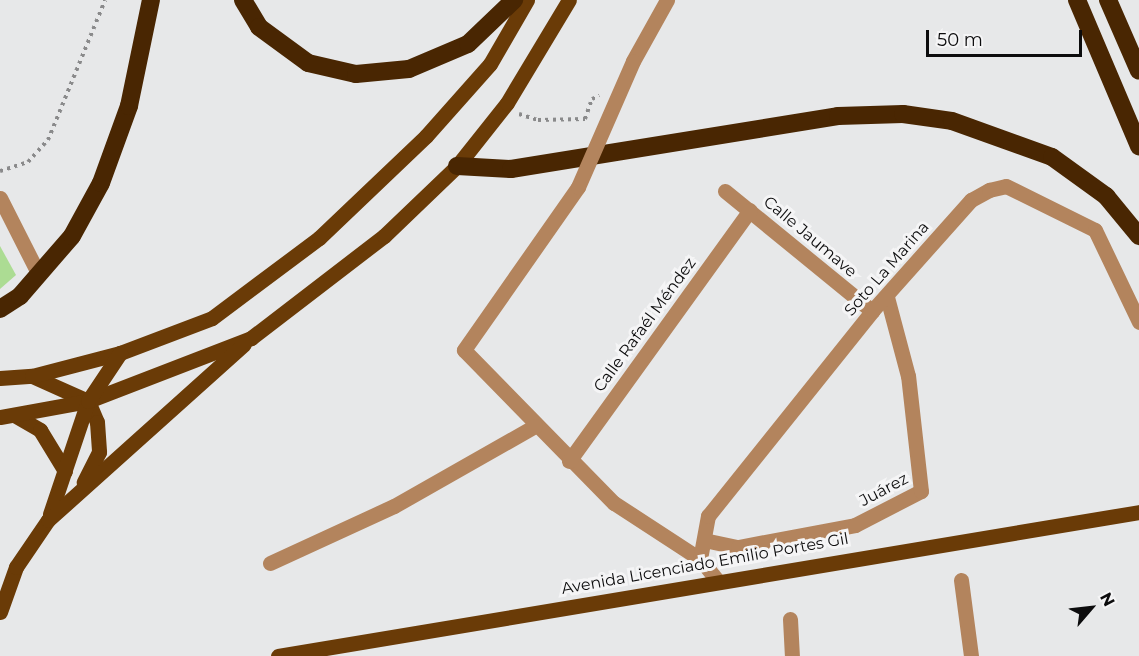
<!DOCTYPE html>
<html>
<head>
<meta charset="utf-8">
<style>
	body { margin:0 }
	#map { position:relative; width:1139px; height:656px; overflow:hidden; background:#e7e8e9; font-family:Montserrat,sans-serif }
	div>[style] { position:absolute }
	.green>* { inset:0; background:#acdc93 }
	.path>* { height:4px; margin-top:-2px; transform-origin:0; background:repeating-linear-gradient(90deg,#8a8a8b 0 3px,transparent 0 7.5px) }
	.minor>* { height:15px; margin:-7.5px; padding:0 7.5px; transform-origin:7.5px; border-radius:7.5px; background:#b3845d }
	.major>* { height:15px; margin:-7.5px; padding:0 7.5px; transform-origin:7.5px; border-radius:7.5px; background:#6a3b07 }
	.highway>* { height:18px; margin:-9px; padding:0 9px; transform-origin:9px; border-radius:9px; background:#492602 }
	.minor-bridge>* { height:15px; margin:-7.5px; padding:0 7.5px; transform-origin:7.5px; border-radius:7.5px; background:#b3845d }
	span { translate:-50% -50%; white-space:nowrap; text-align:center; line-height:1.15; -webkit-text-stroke:6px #f5f5f6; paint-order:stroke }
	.street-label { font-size:16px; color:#0c0c0d }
	.north { position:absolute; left:1061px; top:578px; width:60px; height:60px; -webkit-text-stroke:4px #f5f5f6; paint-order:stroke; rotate:62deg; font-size:16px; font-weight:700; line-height:24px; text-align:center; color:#0c0c0d }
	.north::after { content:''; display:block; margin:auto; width:21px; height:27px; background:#0c0c0d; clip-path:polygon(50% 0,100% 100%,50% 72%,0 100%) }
	.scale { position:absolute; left:926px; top:30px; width:156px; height:27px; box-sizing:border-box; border:3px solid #0c0c0d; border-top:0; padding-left:8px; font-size:18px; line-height:21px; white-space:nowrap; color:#0c0c0d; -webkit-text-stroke:4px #f5f5f6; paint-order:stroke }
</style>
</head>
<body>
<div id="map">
	<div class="green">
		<div style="clip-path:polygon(0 246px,16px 275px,0 289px)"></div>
	</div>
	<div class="path">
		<div style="left:519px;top:114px;width:20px;rotate:18deg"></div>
		<div style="left:538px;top:120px;width:47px;rotate:-1.2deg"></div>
		<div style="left:585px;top:119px;width:21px;rotate:-71deg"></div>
		<div style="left:592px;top:99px;width:8px;rotate:-23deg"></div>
		<div style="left:0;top:171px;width:29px;rotate:-18deg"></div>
		<div style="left:28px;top:162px;width:30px;rotate:-48deg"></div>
		<div style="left:48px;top:140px;width:151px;rotate:-67.8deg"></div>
	</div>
	<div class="minor">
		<div style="left:633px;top:61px;width:70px;rotate:-60.9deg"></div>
		<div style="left:578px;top:187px;width:199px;rotate:125deg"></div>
		<div style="left:464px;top:350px;width:214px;rotate:45.6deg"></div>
		<div style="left:614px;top:503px;width:103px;rotate:33.1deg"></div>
		<div style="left:700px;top:559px;width:27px;rotate:51deg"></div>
		<div style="left:725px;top:191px;width:190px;rotate:39.2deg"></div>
		<div style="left:0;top:198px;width:86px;rotate:63.1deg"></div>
		<div style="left:569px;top:461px;width:309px;rotate:-54.2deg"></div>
		<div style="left:704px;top:540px;width:35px;rotate:12deg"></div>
		<div style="left:738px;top:547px;width:119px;rotate:-10.6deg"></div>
		<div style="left:855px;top:525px;width:74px;rotate:-27.3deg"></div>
		<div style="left:921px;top:491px;width:116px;rotate:-96.4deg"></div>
		<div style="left:908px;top:376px;width:82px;rotate:-104.9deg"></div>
		<div style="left:700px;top:559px;width:44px;rotate:-79.5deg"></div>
		<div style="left:708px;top:516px;width:263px;rotate:-51.3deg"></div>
		<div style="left:872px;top:311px;width:149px;rotate:-48.3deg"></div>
		<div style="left:971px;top:200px;width:21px;rotate:-29deg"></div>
		<div style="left:989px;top:190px;width:17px;rotate:-13deg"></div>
		<div style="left:1006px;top:186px;width:99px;rotate:26.3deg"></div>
		<div style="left:1095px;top:230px;width:102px;rotate:64.4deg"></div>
		<div style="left:270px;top:563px;width:136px;rotate:-24.7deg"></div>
		<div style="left:394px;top:506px;width:162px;rotate:-29.6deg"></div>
		<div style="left:961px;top:580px;width:77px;rotate:82.5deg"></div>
		<div style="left:790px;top:619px;width:37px;rotate:87deg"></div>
	</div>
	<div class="major">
		<div style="left:32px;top:376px;width:61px;rotate:24.1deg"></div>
		<div style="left:88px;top:401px;width:23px;rotate:67deg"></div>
		<div style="left:97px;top:422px;width:30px;rotate:86deg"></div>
		<div style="left:99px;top:452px;width:34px;rotate:117deg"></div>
		<div style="left:0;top:378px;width:32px;rotate:-4deg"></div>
		<div style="left:32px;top:376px;width:91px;rotate:-14.6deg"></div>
		<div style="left:120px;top:353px;width:98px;rotate:-20.8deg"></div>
		<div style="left:212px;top:318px;width:134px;rotate:-36.8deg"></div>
		<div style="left:319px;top:238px;width:148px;rotate:-43.6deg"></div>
		<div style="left:426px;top:136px;width:96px;rotate:-48.4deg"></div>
		<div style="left:490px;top:64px;width:74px;rotate:-60deg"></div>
		<div style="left:16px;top:416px;width:28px;rotate:30deg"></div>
		<div style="left:40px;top:430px;width:48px;rotate:58.6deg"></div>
		<div style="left:0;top:417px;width:89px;rotate:-10.3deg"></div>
		<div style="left:88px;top:401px;width:175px;rotate:-21.1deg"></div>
		<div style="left:251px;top:338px;width:168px;rotate:-37.5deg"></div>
		<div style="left:384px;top:236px;width:101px;rotate:-43.8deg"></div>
		<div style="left:457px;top:166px;width:80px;rotate:-51.6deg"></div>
		<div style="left:507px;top:103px;width:120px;rotate:-59deg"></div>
		<div style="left:50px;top:514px;width:119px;rotate:-71.4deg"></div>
		<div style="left:88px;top:401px;width:58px;rotate:-56.3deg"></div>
		<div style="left:0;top:612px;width:48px;rotate:-70.4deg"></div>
		<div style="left:16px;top:567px;width:57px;rotate:-55.8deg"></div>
		<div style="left:48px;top:520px;width:263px;rotate:-41.9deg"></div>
		<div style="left:278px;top:656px;width:873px;rotate:-9.49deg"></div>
	</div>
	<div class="highway">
		<div style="left:243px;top:0;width:31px;rotate:59deg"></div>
		<div style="left:259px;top:27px;width:61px;rotate:36.3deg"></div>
		<div style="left:308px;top:63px;width:49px;rotate:12.9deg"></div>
		<div style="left:356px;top:74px;width:53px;rotate:-5.4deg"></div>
		<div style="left:409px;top:69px;width:64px;rotate:-23deg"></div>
		<div style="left:468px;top:44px;width:64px;rotate:-43.7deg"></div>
		<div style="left:1077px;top:0;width:159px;rotate:67deg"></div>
		<div style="left:1108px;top:0;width:77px;rotate:66.4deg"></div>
		<div style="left:457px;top:166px;width:54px;rotate:3.2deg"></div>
		<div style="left:511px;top:169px;width:331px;rotate:-9.2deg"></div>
		<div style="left:838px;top:116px;width:65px;rotate:-1.8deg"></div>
		<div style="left:903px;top:114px;width:49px;rotate:8.1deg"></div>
		<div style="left:952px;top:121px;width:106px;rotate:19.8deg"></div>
		<div style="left:1052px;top:157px;width:67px;rotate:35.8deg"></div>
		<div style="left:1106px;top:196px;width:52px;rotate:50.5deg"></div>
		<div style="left:0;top:309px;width:24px;rotate:-33deg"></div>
		<div style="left:20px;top:296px;width:79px;rotate:-49.1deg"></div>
		<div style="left:72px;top:236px;width:60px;rotate:-61.3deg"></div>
		<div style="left:101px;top:183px;width:82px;rotate:-70deg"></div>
		<div style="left:129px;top:106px;width:108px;rotate:-78.3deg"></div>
	</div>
	<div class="minor-bridge">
		<div style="left:578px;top:187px;width:137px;rotate:-66.4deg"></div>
	</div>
	<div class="street-label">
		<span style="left:810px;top:237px;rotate:40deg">Calle Jaumave</span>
		<span style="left:887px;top:269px;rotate:-49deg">Soto La Marina</span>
		<span style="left:645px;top:325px;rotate:-54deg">Calle Rafaél Méndez</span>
		<span style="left:884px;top:490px;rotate:-28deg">Juárez</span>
		<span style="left:705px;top:564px;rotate:-10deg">Avenida Licenciado Emilio Portes Gil</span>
	</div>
	<div class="north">N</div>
	<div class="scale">50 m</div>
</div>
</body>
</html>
